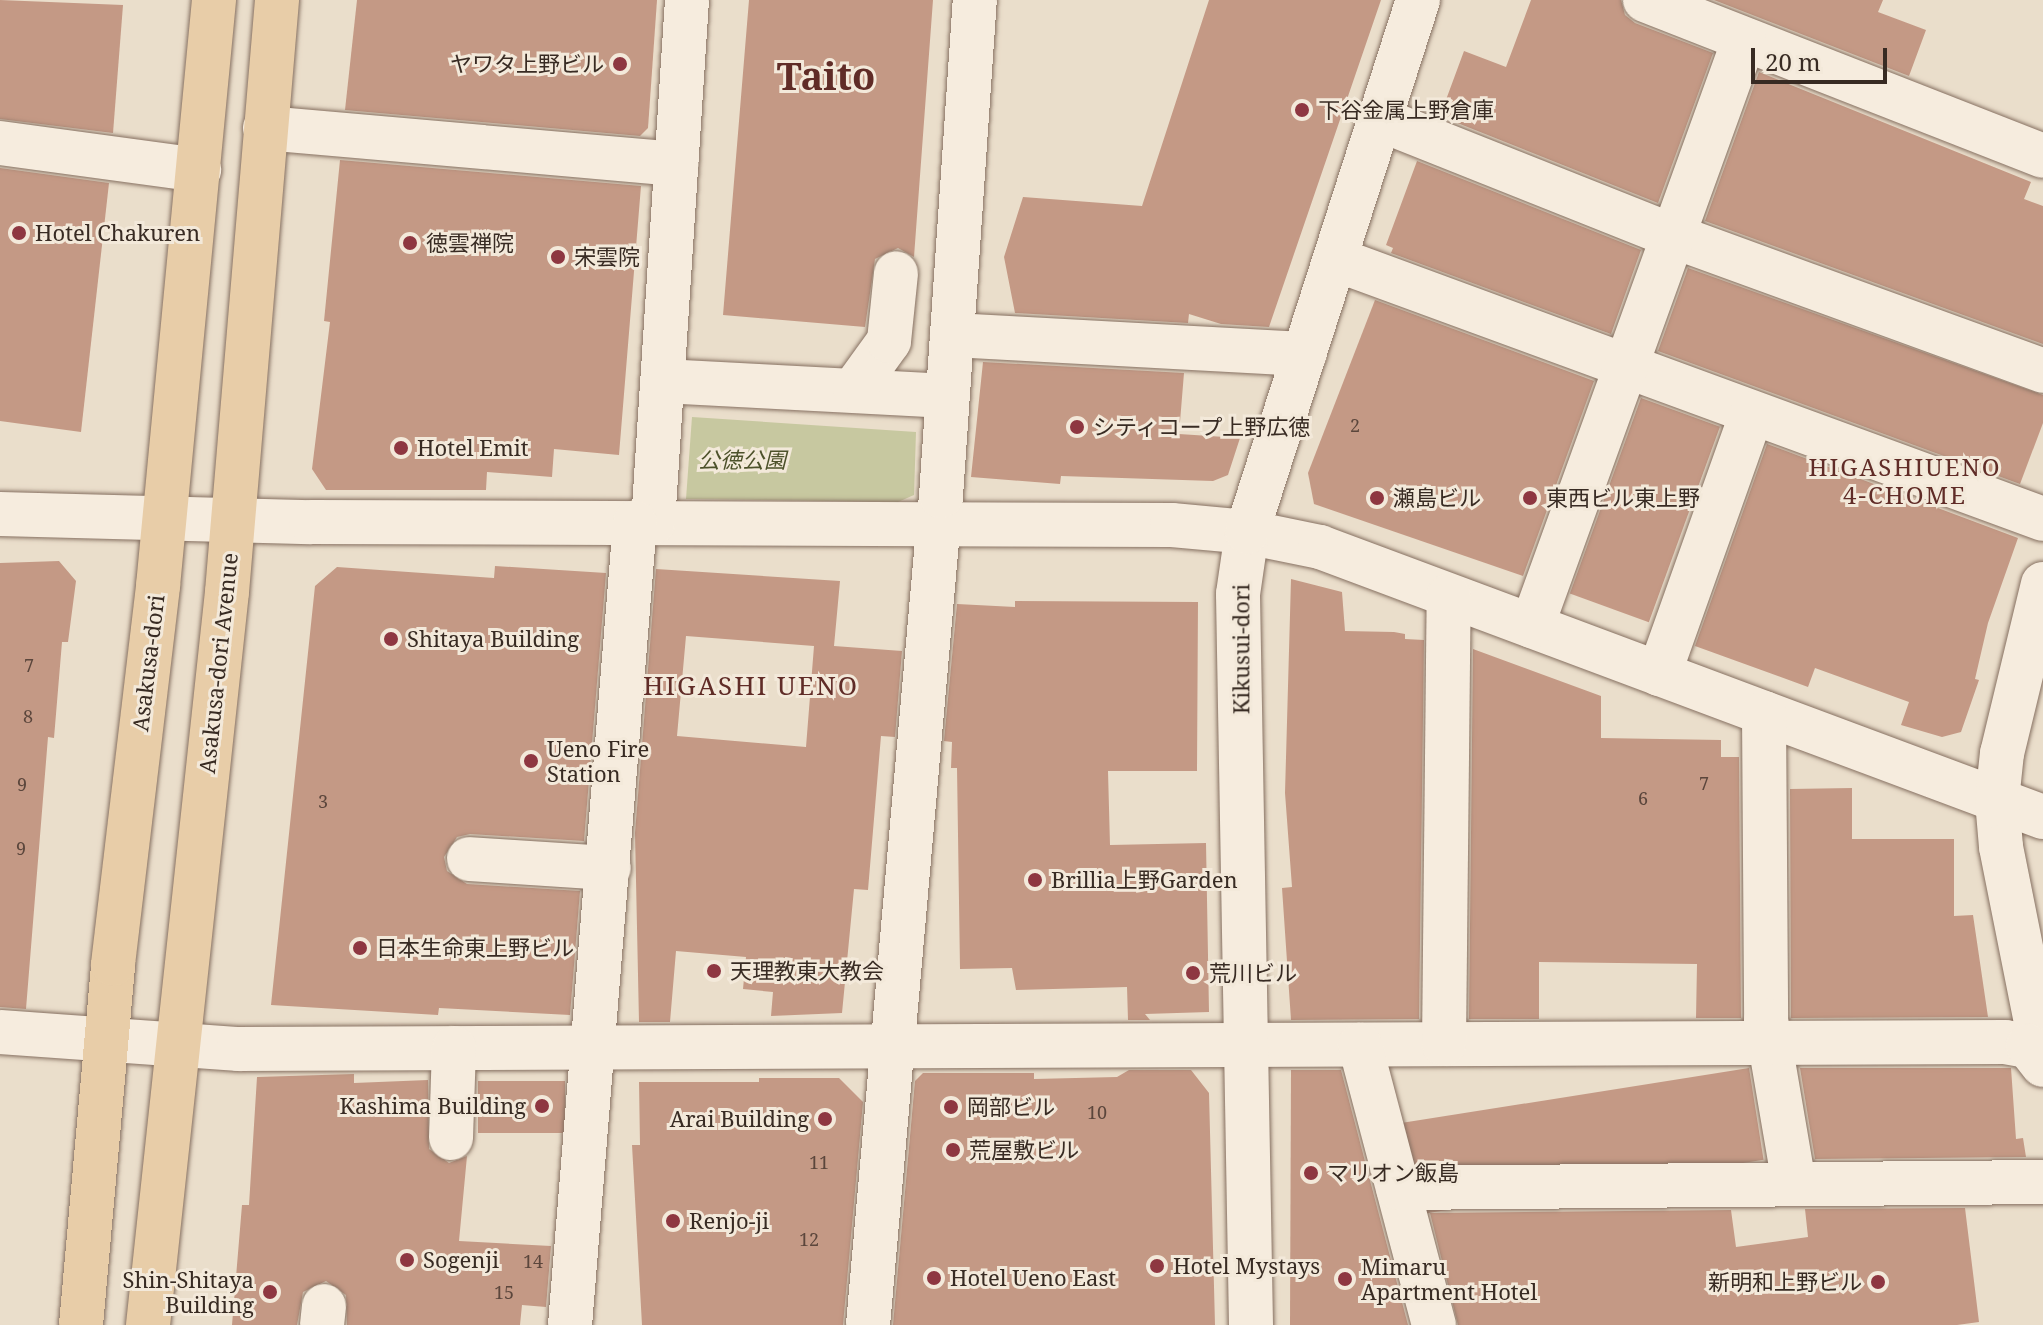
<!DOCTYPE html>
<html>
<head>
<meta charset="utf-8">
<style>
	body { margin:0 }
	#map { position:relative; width:2043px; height:1325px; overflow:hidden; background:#eadecb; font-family:"Noto Serif","Noto Sans JP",serif }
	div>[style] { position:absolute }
	.green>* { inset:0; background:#c7c8a0 }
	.building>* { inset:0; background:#c49985; transform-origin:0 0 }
	.roads { filter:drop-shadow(0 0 2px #867061) drop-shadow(0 0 2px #867061) }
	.minor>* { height:44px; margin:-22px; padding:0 22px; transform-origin:22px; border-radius:22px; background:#f6ecde }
	.major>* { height:44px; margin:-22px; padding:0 22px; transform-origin:22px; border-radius:22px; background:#e8cda8 }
	.dots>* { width:22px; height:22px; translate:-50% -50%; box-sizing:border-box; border:4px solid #f3e9da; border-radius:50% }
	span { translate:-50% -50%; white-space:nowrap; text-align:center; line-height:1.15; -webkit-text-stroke:6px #f3e9da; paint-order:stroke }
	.number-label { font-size:18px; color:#5b463c }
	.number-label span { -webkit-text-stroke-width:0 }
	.poi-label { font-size:22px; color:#382b23 }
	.right { translate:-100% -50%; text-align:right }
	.left { translate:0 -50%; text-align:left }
	.park-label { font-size:22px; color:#4d522b; font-style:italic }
	.street-label { font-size:22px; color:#382b23 }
	.neighbourhood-label { font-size:24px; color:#602c27; letter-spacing:2px }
	.quarter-label { font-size:26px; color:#602c27; letter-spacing:2px }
	.town-label { font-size:38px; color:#602c27; font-weight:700 }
	.scale { position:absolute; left:1751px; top:48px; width:136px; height:36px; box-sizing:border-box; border:4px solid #382b23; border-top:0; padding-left:10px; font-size:24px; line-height:28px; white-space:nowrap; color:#382b23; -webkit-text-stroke:6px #f3e9da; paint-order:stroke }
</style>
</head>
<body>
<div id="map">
	<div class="green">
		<div style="clip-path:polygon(692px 417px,916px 432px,914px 495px,898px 502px,686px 499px)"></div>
	</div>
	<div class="building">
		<div style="clip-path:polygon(0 0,123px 5px,113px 133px,0 119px)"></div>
		<div style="clip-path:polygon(357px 0,657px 0,648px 128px,640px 136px,345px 110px)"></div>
		<div style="clip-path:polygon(749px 0,933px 0,914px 257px,898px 248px,875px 259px,865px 327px,723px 315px)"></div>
		<div style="clip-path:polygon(1209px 0,1381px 0,1269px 327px,1221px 324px,1189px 314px,1188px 323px,1015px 313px,1004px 257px,1023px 197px,1142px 206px)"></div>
		<div style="clip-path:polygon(1531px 0,1621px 0,1625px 15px,1635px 23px,1713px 53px,1658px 203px,1440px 116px,1464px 51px,1506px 67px)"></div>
		<div style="clip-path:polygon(1714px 0,1883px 0,1878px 12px,1926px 30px,1909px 76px)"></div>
		<div style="clip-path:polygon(1759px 72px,2031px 182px,2024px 199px,2043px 206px,2043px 344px,1705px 221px)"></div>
		<div style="clip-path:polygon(340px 160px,641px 186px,619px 455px,554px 449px,552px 477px,487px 472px,486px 490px,326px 490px,312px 469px,330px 322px,324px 321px)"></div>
		<div style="clip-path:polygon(1417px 161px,1641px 250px,1611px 334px,1391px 253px,1393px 248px,1386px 245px)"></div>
		<div style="clip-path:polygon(0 168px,109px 183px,81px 432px,0 421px)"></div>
		<div style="clip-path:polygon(1688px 268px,2043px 395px,2043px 423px,2020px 484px,1658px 351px)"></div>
		<div style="clip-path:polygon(1375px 300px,1594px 381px,1523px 576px,1314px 504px,1308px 473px)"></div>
		<div style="clip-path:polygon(983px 362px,1184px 373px,1179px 434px,1240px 438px,1228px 475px,1213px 481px,1061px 476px,1060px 484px,971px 477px)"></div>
		<div style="left:1641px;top:398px;width:84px;height:208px;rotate:20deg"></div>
		<div style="clip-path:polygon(1767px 444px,2018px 538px,1988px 623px,1975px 679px,1979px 680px,1961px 732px,1942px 737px,1901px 725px,1909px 702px,1815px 668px,1808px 687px,1695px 646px)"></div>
		<div style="clip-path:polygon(59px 561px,76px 581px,68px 642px,62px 642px,54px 738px,48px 737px,26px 1009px,0 1007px,0 563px)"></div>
		<div style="clip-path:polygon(495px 566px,606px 573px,584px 841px,470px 834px,457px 837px,444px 857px,447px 871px,467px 884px,580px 891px,570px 1015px,439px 1008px,438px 1015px,271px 1005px,315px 586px,337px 567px,494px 578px)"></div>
		<div style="clip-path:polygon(evenodd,656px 569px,840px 581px,834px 646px,902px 651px,895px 737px,881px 736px,868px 890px,854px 889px,842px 1013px,771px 1016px,773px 992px,743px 989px,746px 957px,676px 951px,670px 1022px,639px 1022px,635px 833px,656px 569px,686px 636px,814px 646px,806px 747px,677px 736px,686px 636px)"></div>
		<div style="clip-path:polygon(1291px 579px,1342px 592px,1345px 631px,1394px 632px,1405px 634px,1405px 639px,1424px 640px,1419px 1019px,1291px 1020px,1282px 888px,1292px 887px,1285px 793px)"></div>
		<div style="clip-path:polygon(1015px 601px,1198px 602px,1197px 771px,1108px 771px,1110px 845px,1206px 843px,1209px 1012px,1145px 1014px,1150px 1020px,1128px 1020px,1127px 987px,1016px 990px,1012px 968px,960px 969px,957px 768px,951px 768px,952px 742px,944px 741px,957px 604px,1015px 607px)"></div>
		<div style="clip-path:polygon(1473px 649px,1601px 696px,1601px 738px,1721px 740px,1721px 757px,1739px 757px,1741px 1018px,1696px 1018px,1697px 964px,1539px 962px,1539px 1019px,1469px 1019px)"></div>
		<div style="clip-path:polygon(1852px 788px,1852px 839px,1954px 839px,1954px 916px,1973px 915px,1988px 1017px,1791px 1018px,1790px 789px)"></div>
		<div style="left:1749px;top:1068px;width:93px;height:357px;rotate:81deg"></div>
		<div style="clip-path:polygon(1800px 1068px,2011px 1068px,2016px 1139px,2023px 1138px,2026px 1157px,1815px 1159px)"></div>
		<div style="clip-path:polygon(1129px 1070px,1191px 1070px,1209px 1093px,1215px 1325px,893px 1325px,915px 1081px,923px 1073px,1034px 1073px,1034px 1079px,1117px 1077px)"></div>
		<div style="clip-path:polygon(1291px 1070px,1341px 1070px,1408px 1325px,1290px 1325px)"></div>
		<div style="clip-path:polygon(354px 1074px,354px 1083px,428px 1080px,429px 1149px,449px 1163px,467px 1156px,459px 1241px,551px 1246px,546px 1307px,522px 1305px,520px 1325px,347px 1325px,346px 1295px,326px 1281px,303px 1292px,297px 1325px,232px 1325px,242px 1205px,249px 1205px,257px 1077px)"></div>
		<div style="clip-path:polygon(759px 1078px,839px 1078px,863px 1102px,843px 1325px,642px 1325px,632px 1145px,640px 1145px,639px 1082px,759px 1082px)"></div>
		<div style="left:478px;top:1081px;width:87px;height:52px"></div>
		<div style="clip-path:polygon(1965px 1208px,1979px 1322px,1957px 1325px,1458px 1325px,1430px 1213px,1731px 1210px,1736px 1247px,1808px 1237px,1805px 1209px)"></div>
	</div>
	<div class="roads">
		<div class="minor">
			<div style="left:1645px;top:0;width:427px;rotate:21.4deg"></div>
			<div style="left:1379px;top:119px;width:316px;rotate:21.7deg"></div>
			<div style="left:1673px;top:236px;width:394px;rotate:20deg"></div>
			<div style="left:265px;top:128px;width:413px;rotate:5deg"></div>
			<div style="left:0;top:143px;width:201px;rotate:7.7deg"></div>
			<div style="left:1335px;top:259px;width:754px;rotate:20.16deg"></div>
			<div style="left:952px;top:335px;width:353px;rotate:3.1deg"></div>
			<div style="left:663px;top:381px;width:285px;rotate:3deg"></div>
			<div style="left:855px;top:388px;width:58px;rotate:-54.1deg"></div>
			<div style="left:889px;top:341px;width:68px;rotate:-84.1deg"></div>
			<div style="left:0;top:514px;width:311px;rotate:1.5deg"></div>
			<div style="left:311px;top:522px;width:861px;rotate:0.2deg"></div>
			<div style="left:1172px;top:525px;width:75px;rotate:5.3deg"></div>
			<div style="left:1247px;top:532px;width:75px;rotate:11.6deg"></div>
			<div style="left:1320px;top:547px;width:772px;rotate:20.48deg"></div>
			<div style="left:653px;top:523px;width:524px;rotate:-86.28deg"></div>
			<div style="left:2043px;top:584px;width:174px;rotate:103.6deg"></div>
			<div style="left:2002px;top:753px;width:47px;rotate:96.1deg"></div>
			<div style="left:1997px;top:800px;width:47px;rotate:85.1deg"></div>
			<div style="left:2001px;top:847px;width:214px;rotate:78.7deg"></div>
			<div style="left:1532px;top:626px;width:623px;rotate:-70.11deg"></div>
			<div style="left:1659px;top:674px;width:277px;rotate:-70.4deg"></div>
			<div style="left:1764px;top:713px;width:307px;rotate:89.6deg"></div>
			<div style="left:1766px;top:1020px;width:166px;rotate:80.3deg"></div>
			<div style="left:469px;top:859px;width:140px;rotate:3.7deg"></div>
			<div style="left:0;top:1032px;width:239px;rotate:4.1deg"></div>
			<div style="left:238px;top:1049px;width:1767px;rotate:-0.23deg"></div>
			<div style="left:2005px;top:1042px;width:23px;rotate:10deg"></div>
			<div style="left:2028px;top:1046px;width:24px;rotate:52deg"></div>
			<div style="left:1444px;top:1044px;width:448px;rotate:-89.4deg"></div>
			<div style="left:1360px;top:1045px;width:290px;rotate:75.2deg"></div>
			<div style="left:451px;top:1138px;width:90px;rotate:-88.1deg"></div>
			<div style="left:1398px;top:1188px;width:645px;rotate:-0.53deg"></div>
			<div style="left:322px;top:1325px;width:19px;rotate:-84deg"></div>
			<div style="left:570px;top:1325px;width:805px;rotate:-85.37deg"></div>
			<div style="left:868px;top:1325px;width:832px;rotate:-84.97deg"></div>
			<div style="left:941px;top:496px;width:497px;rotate:-86.1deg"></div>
			<div style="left:1251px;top:1325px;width:731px;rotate:-91.02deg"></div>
			<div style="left:1238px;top:594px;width:63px;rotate:-81.7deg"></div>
			<div style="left:1247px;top:532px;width:559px;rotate:-72.18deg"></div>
		</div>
		<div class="major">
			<div style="left:81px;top:1325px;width:362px;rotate:-84.9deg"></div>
			<div style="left:113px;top:964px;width:381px;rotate:-83.2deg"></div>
			<div style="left:158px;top:586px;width:589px;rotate:-84.54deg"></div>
			<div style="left:148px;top:1325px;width:737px;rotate:-83.85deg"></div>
			<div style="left:227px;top:592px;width:594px;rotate:-85.17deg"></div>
		</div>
	</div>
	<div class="dots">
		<div style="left:620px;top:64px;background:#8e3741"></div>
		<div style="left:1302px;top:110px;background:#8e3741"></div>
		<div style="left:19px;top:233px;background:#8e3741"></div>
		<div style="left:410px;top:243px;background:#8e3741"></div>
		<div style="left:558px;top:257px;background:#8e3741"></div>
		<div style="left:1077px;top:427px;background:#8e3741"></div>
		<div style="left:401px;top:448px;background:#8e3741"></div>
		<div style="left:1377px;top:498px;background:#8e3741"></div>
		<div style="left:1530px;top:498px;background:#8e3741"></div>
		<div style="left:391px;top:639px;background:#8e3741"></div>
		<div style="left:531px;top:761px;background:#8e3741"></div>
		<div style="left:1035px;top:880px;background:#8e3741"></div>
		<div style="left:360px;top:948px;background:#8e3741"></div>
		<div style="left:714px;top:971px;background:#8e3741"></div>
		<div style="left:1193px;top:973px;background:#8e3741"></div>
		<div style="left:542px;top:1106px;background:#8e3741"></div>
		<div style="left:951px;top:1107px;background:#8e3741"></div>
		<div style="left:825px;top:1119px;background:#8e3741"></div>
		<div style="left:953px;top:1150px;background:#8e3741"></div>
		<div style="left:1311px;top:1173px;background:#8e3741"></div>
		<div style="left:673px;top:1221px;background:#8e3741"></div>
		<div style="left:407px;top:1260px;background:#8e3741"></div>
		<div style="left:1157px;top:1266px;background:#8e3741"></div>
		<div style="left:934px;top:1278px;background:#8e3741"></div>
		<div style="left:1345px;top:1279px;background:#8e3741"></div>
		<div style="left:1878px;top:1282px;background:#8e3741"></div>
		<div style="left:270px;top:1292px;background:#8e3741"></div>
	</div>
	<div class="number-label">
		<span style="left:1355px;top:425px">2</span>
		<span style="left:29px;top:665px">7</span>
		<span style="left:28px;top:716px">8</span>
		<span style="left:1704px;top:783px">7</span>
		<span style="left:22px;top:784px">9</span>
		<span style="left:1643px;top:798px">6</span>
		<span style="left:323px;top:801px">3</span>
		<span style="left:21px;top:848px">9</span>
		<span style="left:1097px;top:1112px">10</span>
		<span style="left:819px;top:1162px">11</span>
		<span style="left:809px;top:1239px">12</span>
		<span style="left:533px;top:1261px">14</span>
		<span style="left:504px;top:1292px">15</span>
	</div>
	<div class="poi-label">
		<span class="right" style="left:604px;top:64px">ヤワタ上野ビル</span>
		<span class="left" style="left:1318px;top:110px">下谷金属上野倉庫</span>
		<span class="left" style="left:35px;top:233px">Hotel Chakuren</span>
		<span class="left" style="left:426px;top:243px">徳雲禅院</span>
		<span class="left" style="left:574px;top:257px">宋雲院</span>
		<span class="left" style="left:1093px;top:427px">シティコープ上野広徳</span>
		<span class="left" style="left:417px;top:448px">Hotel Emit</span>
		<span class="left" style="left:1393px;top:498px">瀬島ビル</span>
		<span class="left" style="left:1546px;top:498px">東西ビル東上野</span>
		<span class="left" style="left:407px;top:639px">Shitaya Building</span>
		<span class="left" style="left:547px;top:761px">Ueno Fire<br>Station</span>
		<span class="left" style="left:1051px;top:880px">Brillia上野Garden</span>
		<span class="left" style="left:376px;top:948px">日本生命東上野ビル</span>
		<span class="left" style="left:730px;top:971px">天理教東大教会</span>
		<span class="left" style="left:1209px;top:973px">荒川ビル</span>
		<span class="right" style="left:526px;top:1106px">Kashima Building</span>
		<span class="left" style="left:967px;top:1107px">岡部ビル</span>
		<span class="right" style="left:809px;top:1119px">Arai Building</span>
		<span class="left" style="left:969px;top:1150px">荒屋敷ビル</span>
		<span class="left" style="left:1327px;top:1173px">マリオン飯島</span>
		<span class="left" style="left:689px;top:1221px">Renjo-ji</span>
		<span class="left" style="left:423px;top:1260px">Sogenji</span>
		<span class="left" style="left:1173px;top:1266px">Hotel Mystays</span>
		<span class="left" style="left:1361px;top:1279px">Mimaru<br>Apartment Hotel</span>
		<span class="left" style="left:950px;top:1278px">Hotel Ueno East</span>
		<span class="right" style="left:254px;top:1292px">Shin-Shitaya<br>Building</span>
		<span class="right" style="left:1862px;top:1282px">新明和上野ビル</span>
	</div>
	<div class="park-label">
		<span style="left:742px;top:460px">公徳公園</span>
	</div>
	<div class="street-label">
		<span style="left:1241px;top:649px;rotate:-90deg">Kikusui-dori</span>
		<span style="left:148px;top:663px;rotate:-83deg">Asakusa-dori</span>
		<span style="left:218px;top:663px;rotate:-84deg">Asakusa-dori Avenue</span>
	</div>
	<div class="neighbourhood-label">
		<span style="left:1905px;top:481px">HIGASHIUENO<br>4-CHOME</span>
	</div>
	<div class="quarter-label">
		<span style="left:751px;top:686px">HIGASHI UENO</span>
	</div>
	<div class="town-label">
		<span style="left:826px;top:76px">Taito</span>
	</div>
	<div class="scale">20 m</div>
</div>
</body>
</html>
